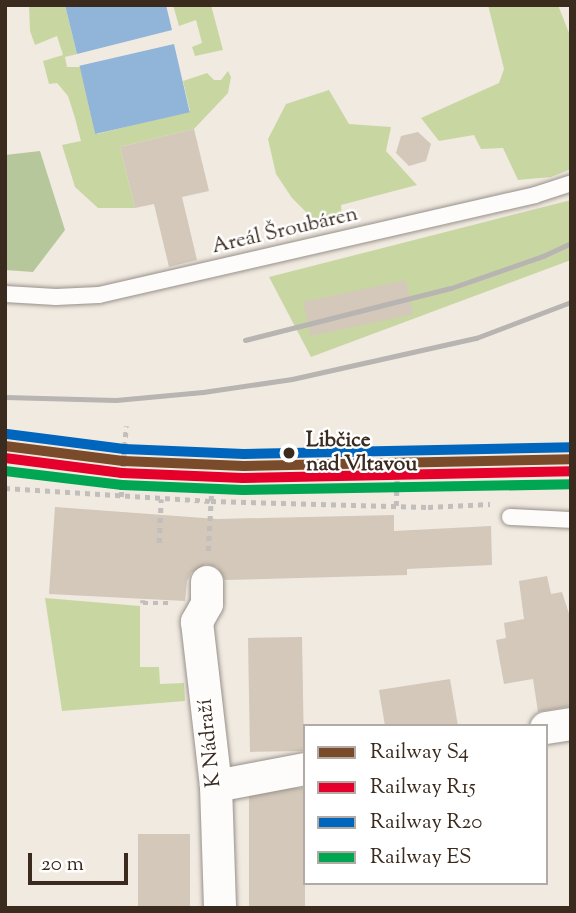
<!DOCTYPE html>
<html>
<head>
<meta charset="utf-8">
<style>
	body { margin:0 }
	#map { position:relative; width:576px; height:913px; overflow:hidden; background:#f1eae1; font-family:"Sorts Mill Goudy",serif }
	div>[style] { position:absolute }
	.green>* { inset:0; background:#c8d7a2 }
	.forest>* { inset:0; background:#b6c89b }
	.water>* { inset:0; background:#90b5d9; transform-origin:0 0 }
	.building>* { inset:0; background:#d3c8b9; transform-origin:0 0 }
	.path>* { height:4.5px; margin-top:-2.25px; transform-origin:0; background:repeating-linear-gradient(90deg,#c1bebb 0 5px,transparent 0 10px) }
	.roads { filter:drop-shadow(0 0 2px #97918a) drop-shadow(0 0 2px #97918a) }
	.service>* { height:16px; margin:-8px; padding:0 8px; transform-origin:8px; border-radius:8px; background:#fdfcfa }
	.minor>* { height:32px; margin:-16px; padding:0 16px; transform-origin:16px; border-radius:16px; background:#fdfcfa }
	.rail>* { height:5px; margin:-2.5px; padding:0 2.5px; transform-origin:2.5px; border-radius:2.5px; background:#b7b4b1 }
	.rail-1>* { height:10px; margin:-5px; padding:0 5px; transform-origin:5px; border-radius:5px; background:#7a4b2a }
	.rail-2>* { height:10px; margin:-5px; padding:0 5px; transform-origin:5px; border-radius:5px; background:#e4002b }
	.rail-3>* { height:10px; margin:-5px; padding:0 5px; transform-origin:5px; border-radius:5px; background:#0065bd }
	.rail-4>* { height:10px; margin:-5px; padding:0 5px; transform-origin:5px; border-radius:5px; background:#00a651 }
	.dots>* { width:19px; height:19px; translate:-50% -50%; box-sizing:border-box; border:4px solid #fff; border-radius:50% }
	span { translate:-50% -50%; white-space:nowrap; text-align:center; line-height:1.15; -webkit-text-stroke:5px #fff; paint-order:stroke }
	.street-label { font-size:21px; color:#3b2a1e }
	.stop-label { font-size:21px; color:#3b2a1e; font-weight:700 }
	.left { translate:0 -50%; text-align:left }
	.frame { position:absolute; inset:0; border:7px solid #3b2a1e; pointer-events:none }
	.legend { position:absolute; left:303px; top:724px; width:245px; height:161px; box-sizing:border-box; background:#fff; border:2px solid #b1aaa5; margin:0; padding:9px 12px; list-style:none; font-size:21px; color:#3b2a1e }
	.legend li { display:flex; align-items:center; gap:14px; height:35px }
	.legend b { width:35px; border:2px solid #b1aaa5 }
	.scale { position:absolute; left:28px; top:853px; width:100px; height:32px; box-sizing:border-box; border:4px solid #3b2a1e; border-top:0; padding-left:9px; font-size:21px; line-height:24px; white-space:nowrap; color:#3b2a1e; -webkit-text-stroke:5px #fff; paint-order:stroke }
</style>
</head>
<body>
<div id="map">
	<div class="green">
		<div style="clip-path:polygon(29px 5px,65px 5px,77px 54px,65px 57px,67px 67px,80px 67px,97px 134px,190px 111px,183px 81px,207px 73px,214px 80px,221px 80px,228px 71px,231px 77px,228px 93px,194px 129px,120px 147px,135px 208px,98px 208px,75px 187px,62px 145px,81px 141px,75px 118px,68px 96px,57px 83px,49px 84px,43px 61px,63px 55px,57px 36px,35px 45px,30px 31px)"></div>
		<div style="clip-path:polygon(173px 5px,211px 5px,223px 50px,195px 56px,192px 47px,202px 43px,196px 20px,179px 26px)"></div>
		<div style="clip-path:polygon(488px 5px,558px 5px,571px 38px,571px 169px,551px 177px,518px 180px,503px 148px,481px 149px,474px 135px,439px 141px,421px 118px,499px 83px,504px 69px)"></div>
		<div style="clip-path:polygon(329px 90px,349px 124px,391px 127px,386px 151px,417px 185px,341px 205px,342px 219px,312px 218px,292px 198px,276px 174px,268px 139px,286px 104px)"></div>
		<div style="clip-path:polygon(571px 200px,571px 260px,311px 357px,269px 277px)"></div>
		<div style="clip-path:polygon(45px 598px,140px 606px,140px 667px,159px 667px,160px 684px,184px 683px,185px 701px,62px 711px)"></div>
	</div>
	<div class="forest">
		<div style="clip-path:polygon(40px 151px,65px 230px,33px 272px,5px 270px,5px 155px)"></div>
	</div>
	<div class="water">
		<div style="clip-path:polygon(65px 5px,166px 5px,172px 30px,77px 54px)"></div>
		<div style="left:174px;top:44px;width:70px;height:97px;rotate:77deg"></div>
	</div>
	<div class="building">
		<div style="clip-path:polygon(194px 129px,209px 191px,182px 197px,197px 260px,169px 267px,154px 204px,135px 208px,120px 147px)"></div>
		<div style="clip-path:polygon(418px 132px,431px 144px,426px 161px,409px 166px,396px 153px,401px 136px)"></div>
		<div style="left:406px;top:280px;width:35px;height:105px;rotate:78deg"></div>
		<div style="clip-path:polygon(55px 507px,217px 519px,394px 515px,394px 531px,491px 526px,492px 565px,407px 569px,407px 575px,225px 580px,217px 567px,206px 564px,191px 573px,187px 581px,185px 601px,49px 594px)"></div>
		<div style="clip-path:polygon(547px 576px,551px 594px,562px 592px,571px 620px,571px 706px,538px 712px,533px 679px,504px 684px,496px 640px,506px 638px,504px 623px,524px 619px,519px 581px)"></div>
		<div style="left:302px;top:637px;width:114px;height:54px;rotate:89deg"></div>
		<div style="clip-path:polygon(450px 679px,458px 726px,385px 726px,379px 690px)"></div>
		<div style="left:305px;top:788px;width:120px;height:56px;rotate:90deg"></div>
		<div style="left:138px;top:834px;width:52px;height:74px"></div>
	</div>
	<div class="path">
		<div style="left:5px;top:488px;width:206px;rotate:3.6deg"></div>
		<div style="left:211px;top:501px;width:217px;rotate:1.6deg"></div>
		<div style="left:428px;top:507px;width:62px;rotate:-2.8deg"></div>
		<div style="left:121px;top:497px;width:71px;rotate:-86deg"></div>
		<div style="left:396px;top:506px;width:29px;rotate:-88deg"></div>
		<div style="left:159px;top:543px;width:44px;rotate:-87.4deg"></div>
		<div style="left:208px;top:551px;width:69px;rotate:-86.7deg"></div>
		<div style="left:143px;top:600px;width:3px;rotate:90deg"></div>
		<div style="left:143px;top:603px;width:28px"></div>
	</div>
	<div class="roads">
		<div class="service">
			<div style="left:5px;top:294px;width:51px;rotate:3.4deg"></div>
			<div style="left:56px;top:297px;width:43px;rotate:-2.7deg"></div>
			<div style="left:99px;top:295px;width:447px;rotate:-12.9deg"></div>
			<div style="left:535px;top:195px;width:38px;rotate:-18deg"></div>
			<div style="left:510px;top:517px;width:61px;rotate:2.8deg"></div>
		</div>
		<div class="minor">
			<div style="left:207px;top:582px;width:22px;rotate:90deg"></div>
			<div style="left:207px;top:604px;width:21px;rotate:119deg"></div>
			<div style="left:197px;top:622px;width:165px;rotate:83.4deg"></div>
			<div style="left:216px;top:786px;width:122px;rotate:88.1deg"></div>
			<div style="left:546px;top:728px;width:25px;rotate:-9deg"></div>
			<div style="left:216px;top:786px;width:91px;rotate:-10.8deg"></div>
		</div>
	</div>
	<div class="rail">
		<div style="left:245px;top:340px;width:212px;rotate:-14.2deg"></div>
		<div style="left:451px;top:288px;width:97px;rotate:-19.2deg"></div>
		<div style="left:543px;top:256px;width:31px;rotate:-25deg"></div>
		<div style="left:5px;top:397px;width:111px;rotate:1.5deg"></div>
		<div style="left:116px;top:400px;width:87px;rotate:-5.3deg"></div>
		<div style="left:203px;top:392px;width:90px;rotate:-8.3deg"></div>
		<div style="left:292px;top:379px;width:189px;rotate:-12.6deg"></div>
		<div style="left:476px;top:338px;width:102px;rotate:-20.8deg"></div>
	</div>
	<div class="rail-1">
		<div style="left:5px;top:446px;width:119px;rotate:7.2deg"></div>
		<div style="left:123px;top:461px;width:121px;rotate:2.4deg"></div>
		<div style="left:244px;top:466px;width:327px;rotate:-1.2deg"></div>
	</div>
	<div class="rail-2">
		<div style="left:5px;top:458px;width:118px;rotate:7.3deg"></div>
		<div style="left:122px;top:473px;width:121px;rotate:2.4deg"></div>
		<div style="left:243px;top:478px;width:328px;rotate:-1.2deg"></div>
	</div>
	<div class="rail-3">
		<div style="left:7px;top:434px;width:118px;rotate:7.3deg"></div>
		<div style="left:124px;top:449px;width:120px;rotate:2.4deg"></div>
		<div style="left:244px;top:454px;width:327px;rotate:-1.2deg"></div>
	</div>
	<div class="rail-4">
		<div style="left:5px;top:471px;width:118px;rotate:6.8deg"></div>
		<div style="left:122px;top:485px;width:121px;rotate:2.4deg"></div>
		<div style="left:243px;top:490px;width:328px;rotate:-1deg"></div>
	</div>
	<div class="dots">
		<div style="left:289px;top:453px;background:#3b2a1e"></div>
	</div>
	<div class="street-label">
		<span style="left:285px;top:231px;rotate:-13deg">Areál Šroubáren</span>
		<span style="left:210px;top:743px;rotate:-96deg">K Nádraží</span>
	</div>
	<div class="stop-label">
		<span class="left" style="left:306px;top:453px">Libčice<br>nad Vltavou</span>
	</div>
	<div class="frame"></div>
	<ul class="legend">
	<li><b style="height:9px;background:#7a4b2a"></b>Railway S4</li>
	<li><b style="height:9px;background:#e4002b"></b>Railway R15</li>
	<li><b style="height:9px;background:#0065bd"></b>Railway R20</li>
	<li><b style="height:9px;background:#00a651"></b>Railway ES</li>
	</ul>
	<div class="scale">20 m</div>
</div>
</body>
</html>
